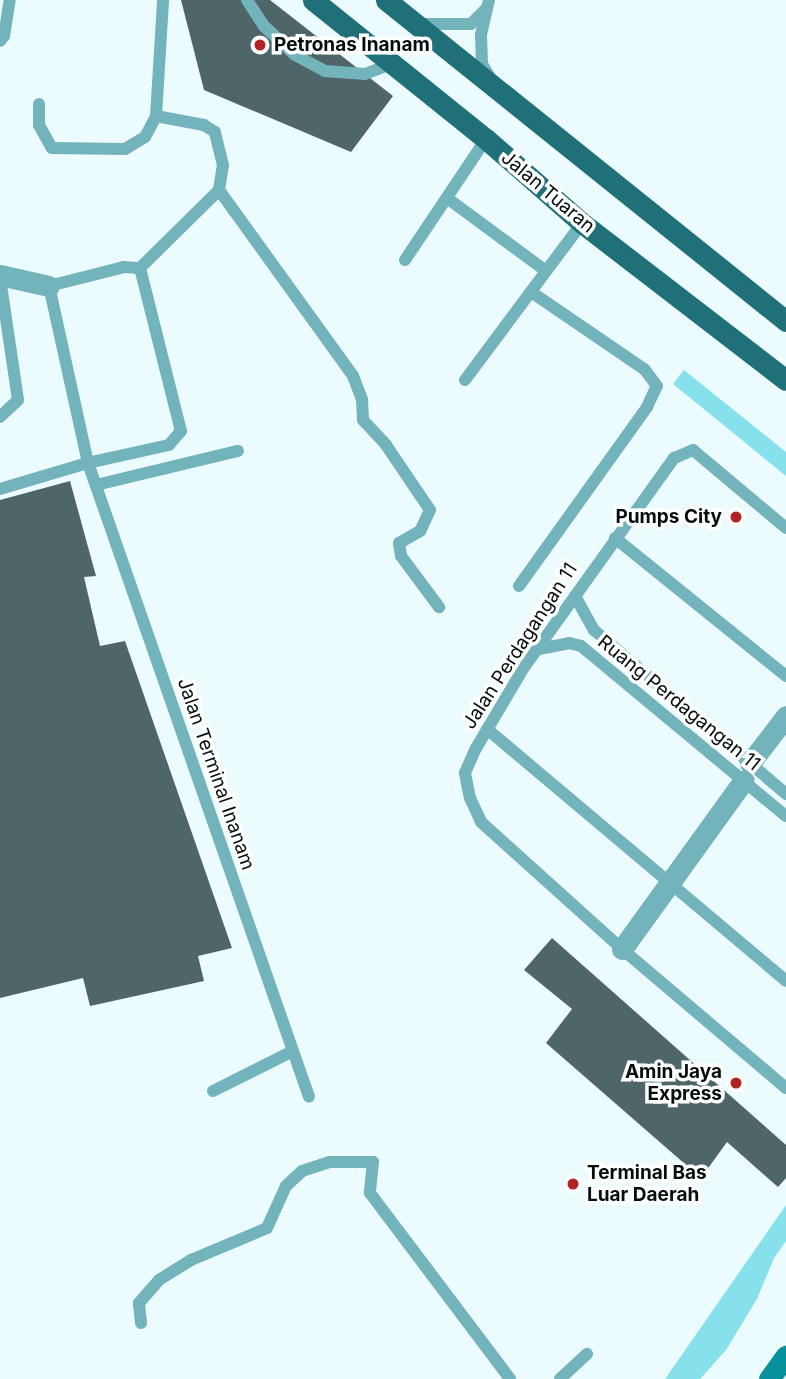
<!DOCTYPE html>
<html>
<head>
<meta charset="utf-8">
<style>
	body { margin:0 }
	#map { position:relative; width:786px; height:1379px; overflow:hidden; background:#ecfbfe; font-family:Inter,sans-serif }
	div>[style] { position:absolute }
	.water>* { inset:0; background:#86e1ed }
	.building>* { inset:0; background:#4f6669 }
	.lane>* { height:12px; margin:-6px; padding:0 6px; transform-origin:6px; border-radius:6px; background:#73b3bc }
	.street>* { height:21px; margin:-10.5px; padding:0 10.5px; transform-origin:10.5px; border-radius:10.5px; background:#73b3bc }
	.secondary>* { height:21px; margin:-10.5px; padding:0 10.5px; transform-origin:10.5px; border-radius:10.5px; background:#08909d }
	.primary>* { height:21px; margin:-10.5px; padding:0 10.5px; transform-origin:10.5px; border-radius:10.5px; background:#207079 }
	.dots>* { width:19px; height:19px; translate:-50% -50%; box-sizing:border-box; border:4px solid #fff; border-radius:50% }
	span { translate:-50% -50%; white-space:nowrap; text-align:center; line-height:1.15; -webkit-text-stroke:7px #fff; paint-order:stroke }
	.poi-label { font-size:19px; color:#050e0f; font-weight:700 }
	.left { translate:0 -50%; text-align:left }
	.right { translate:-100% -50%; text-align:right }
	.street-label { font-size:19px; color:#050e0f }
</style>
</head>
<body>
<div id="map">
	<div class="water">
		<div style="clip-path:polygon(684px 370px,786px 452px,786px 476px,673px 384px)"></div>
		<div style="clip-path:polygon(786px 1205px,786px 1241px,774px 1258px,757px 1299px,726px 1350px,700px 1379px,665px 1379px)"></div>
	</div>
	<div class="building">
		<div style="clip-path:polygon(181px 0,270px 0,393px 96px,351px 152px,204px 90px)"></div>
		<div style="clip-path:polygon(70px 481px,96px 576px,84px 577px,100px 646px,125px 641px,232px 948px,198px 956px,204px 981px,90px 1006px,83px 978px,0 998px,0 500px)"></div>
		<div style="clip-path:polygon(552px 938px,786px 1145px,786px 1178px,778px 1187px,727px 1142px,701px 1178px,546px 1043px,572px 1009px,524px 970px)"></div>
	</div>
	<div class="lane">
		<div style="left:247px;top:0;width:31px;rotate:57deg"></div>
		<div style="left:264px;top:26px;width:42px;rotate:43.1deg"></div>
		<div style="left:295px;top:55px;width:34px;rotate:28deg"></div>
		<div style="left:325px;top:71px;width:40px;rotate:4.3deg"></div>
		<div style="left:365px;top:74px;width:30px;rotate:-21deg"></div>
		<div style="left:489px;top:0;width:36px;rotate:103deg"></div>
		<div style="left:481px;top:35px;width:29px;rotate:88deg"></div>
		<div style="left:482px;top:64px;width:14px;rotate:60deg"></div>
		<div style="left:417px;top:24px;width:54px"></div>
		<div style="left:471px;top:24px;width:23px;rotate:-45deg"></div>
		<div style="left:0;top:41px;width:6px;rotate:-51deg"></div>
		<div style="left:4px;top:36px;width:36px;rotate:-81deg"></div>
		<div style="left:39px;top:104px;width:21px;rotate:90deg"></div>
		<div style="left:39px;top:125px;width:26px;rotate:61deg"></div>
		<div style="left:52px;top:148px;width:73px;rotate:0.8deg"></div>
		<div style="left:125px;top:149px;width:23px;rotate:-31deg"></div>
		<div style="left:145px;top:137px;width:24px;rotate:-62deg"></div>
		<div style="left:156px;top:116px;width:116px;rotate:-86.5deg"></div>
		<div style="left:219px;top:190px;width:229px;rotate:54.2deg"></div>
		<div style="left:353px;top:376px;width:26px;rotate:69deg"></div>
		<div style="left:362px;top:400px;width:20px;rotate:87deg"></div>
		<div style="left:363px;top:420px;width:34px;rotate:47deg"></div>
		<div style="left:386px;top:445px;width:78px;rotate:55.9deg"></div>
		<div style="left:430px;top:510px;width:23px;rotate:115deg"></div>
		<div style="left:420px;top:531px;width:24px;rotate:150deg"></div>
		<div style="left:399px;top:543px;width:13px;rotate:81deg"></div>
		<div style="left:401px;top:556px;width:64px;rotate:53.3deg"></div>
		<div style="left:447px;top:198px;width:123px;rotate:36.4deg"></div>
		<div style="left:405px;top:260px;width:146px;rotate:-56.2deg"></div>
		<div style="left:124px;top:267px;width:16px;rotate:4deg"></div>
		<div style="left:140px;top:268px;width:168px;rotate:75.9deg"></div>
		<div style="left:181px;top:431px;width:18px;rotate:131deg"></div>
		<div style="left:169px;top:445px;width:83px;rotate:167.5deg"></div>
		<div style="left:88px;top:463px;width:181px;rotate:-102.4deg"></div>
		<div style="left:49px;top:286px;width:77px;rotate:-14.2deg"></div>
		<div style="left:140px;top:268px;width:111px;rotate:-44.6deg"></div>
		<div style="left:219px;top:190px;width:25px;rotate:-81deg"></div>
		<div style="left:223px;top:165px;width:34px;rotate:-104deg"></div>
		<div style="left:215px;top:132px;width:13px;rotate:-148deg"></div>
		<div style="left:204px;top:125px;width:49px;rotate:-169.4deg"></div>
		<div style="left:0;top:278px;width:123px;rotate:81.6deg"></div>
		<div style="left:18px;top:400px;width:25px;rotate:137deg"></div>
		<div style="left:465px;top:380px;width:196px;rotate:-53.3deg"></div>
		<div style="left:96px;top:485px;width:146px;rotate:-13.5deg"></div>
		<div style="left:0;top:489px;width:92px;rotate:-16.5deg"></div>
		<div style="left:88px;top:463px;width:671px;rotate:70.78deg"></div>
		<div style="left:786px;top:528px;width:121px;rotate:-140deg"></div>
		<div style="left:693px;top:450px;width:21px;rotate:157deg"></div>
		<div style="left:674px;top:458px;width:259px;rotate:125.6deg"></div>
		<div style="left:523px;top:669px;width:92px;rotate:120.7deg"></div>
		<div style="left:476px;top:748px;width:27px;rotate:114deg"></div>
		<div style="left:465px;top:773px;width:25px;rotate:79deg"></div>
		<div style="left:470px;top:798px;width:26px;rotate:65deg"></div>
		<div style="left:481px;top:822px;width:190px;rotate:42deg"></div>
		<div style="left:622px;top:949px;width:215px;rotate:40.3deg"></div>
		<div style="left:615px;top:538px;width:220px;rotate:38.9deg"></div>
		<div style="left:519px;top:586px;width:220px;rotate:-54.4deg"></div>
		<div style="left:647px;top:407px;width:23px;rotate:-65deg"></div>
		<div style="left:657px;top:386px;width:21px;rotate:-127deg"></div>
		<div style="left:644px;top:369px;width:137px;rotate:-145.7deg"></div>
		<div style="left:575px;top:596px;width:39px;rotate:61deg"></div>
		<div style="left:594px;top:630px;width:253px;rotate:40.5deg"></div>
		<div style="left:539px;top:649px;width:31px;rotate:-11deg"></div>
		<div style="left:569px;top:643px;width:12px;rotate:14deg"></div>
		<div style="left:581px;top:646px;width:266px;rotate:39.7deg"></div>
		<div style="left:487px;top:729px;width:391px;rotate:40.1deg"></div>
		<div style="left:213px;top:1091px;width:89px;rotate:-26.6deg"></div>
		<div style="left:141px;top:1323px;width:20px;rotate:-96deg"></div>
		<div style="left:139px;top:1303px;width:30px;rotate:-49deg"></div>
		<div style="left:159px;top:1280px;width:38px;rotate:-32deg"></div>
		<div style="left:191px;top:1260px;width:82px;rotate:-22.8deg"></div>
		<div style="left:267px;top:1228px;width:46px;rotate:-65.7deg"></div>
		<div style="left:286px;top:1186px;width:22px;rotate:-43deg"></div>
		<div style="left:302px;top:1171px;width:29px;rotate:-18deg"></div>
		<div style="left:330px;top:1162px;width:43px"></div>
		<div style="left:373px;top:1162px;width:31px;rotate:96deg"></div>
		<div style="left:370px;top:1193px;width:233px;rotate:53deg"></div>
		<div style="left:560px;top:1379px;width:37px;rotate:-43deg"></div>
	</div>
	<div class="street">
		<div style="left:0;top:275px;width:50px;rotate:12.7deg"></div>
		<div style="left:750px;top:763px;width:59px;rotate:-52.5deg"></div>
		<div style="left:622px;top:949px;width:208px;rotate:-54.2deg"></div>
	</div>
	<div class="secondary">
		<div style="left:769px;top:1379px;width:29px;rotate:-54deg"></div>
	</div>
	<div class="primary">
		<div style="left:313px;top:0;width:222px;rotate:38.8deg"></div>
		<div style="left:486px;top:139px;width:128px;rotate:41.2deg"></div>
		<div style="left:582px;top:223px;width:257px;rotate:37.6deg"></div>
		<div style="left:386px;top:0;width:513px;rotate:38.75deg"></div>
	</div>
	<div class="dots">
		<div style="left:260px;top:45px;background:#b32323"></div>
		<div style="left:736px;top:517px;background:#b32323"></div>
		<div style="left:736px;top:1083px;background:#b32323"></div>
		<div style="left:573px;top:1184px;background:#b32323"></div>
	</div>
	<div class="poi-label">
		<span class="left" style="left:274px;top:45px">Petronas Inanam</span>
		<span class="right" style="left:722px;top:517px">Pumps City</span>
		<span class="right" style="left:722px;top:1083px">Amin Jaya<br>Express</span>
		<span class="left" style="left:587px;top:1184px">Terminal Bas<br>Luar Daerah</span>
	</div>
	<div class="street-label">
		<span style="left:548px;top:192px;rotate:40deg">Jalan Tuaran</span>
		<span style="left:520px;top:646px;rotate:-57deg">Jalan Perdagangan 11</span>
		<span style="left:679px;top:703px;rotate:39deg">Ruang Perdagangan 11</span>
		<span style="left:216px;top:774px;rotate:71deg">Jalan Terminal Inanam</span>
	</div>
</div>
</body>
</html>
